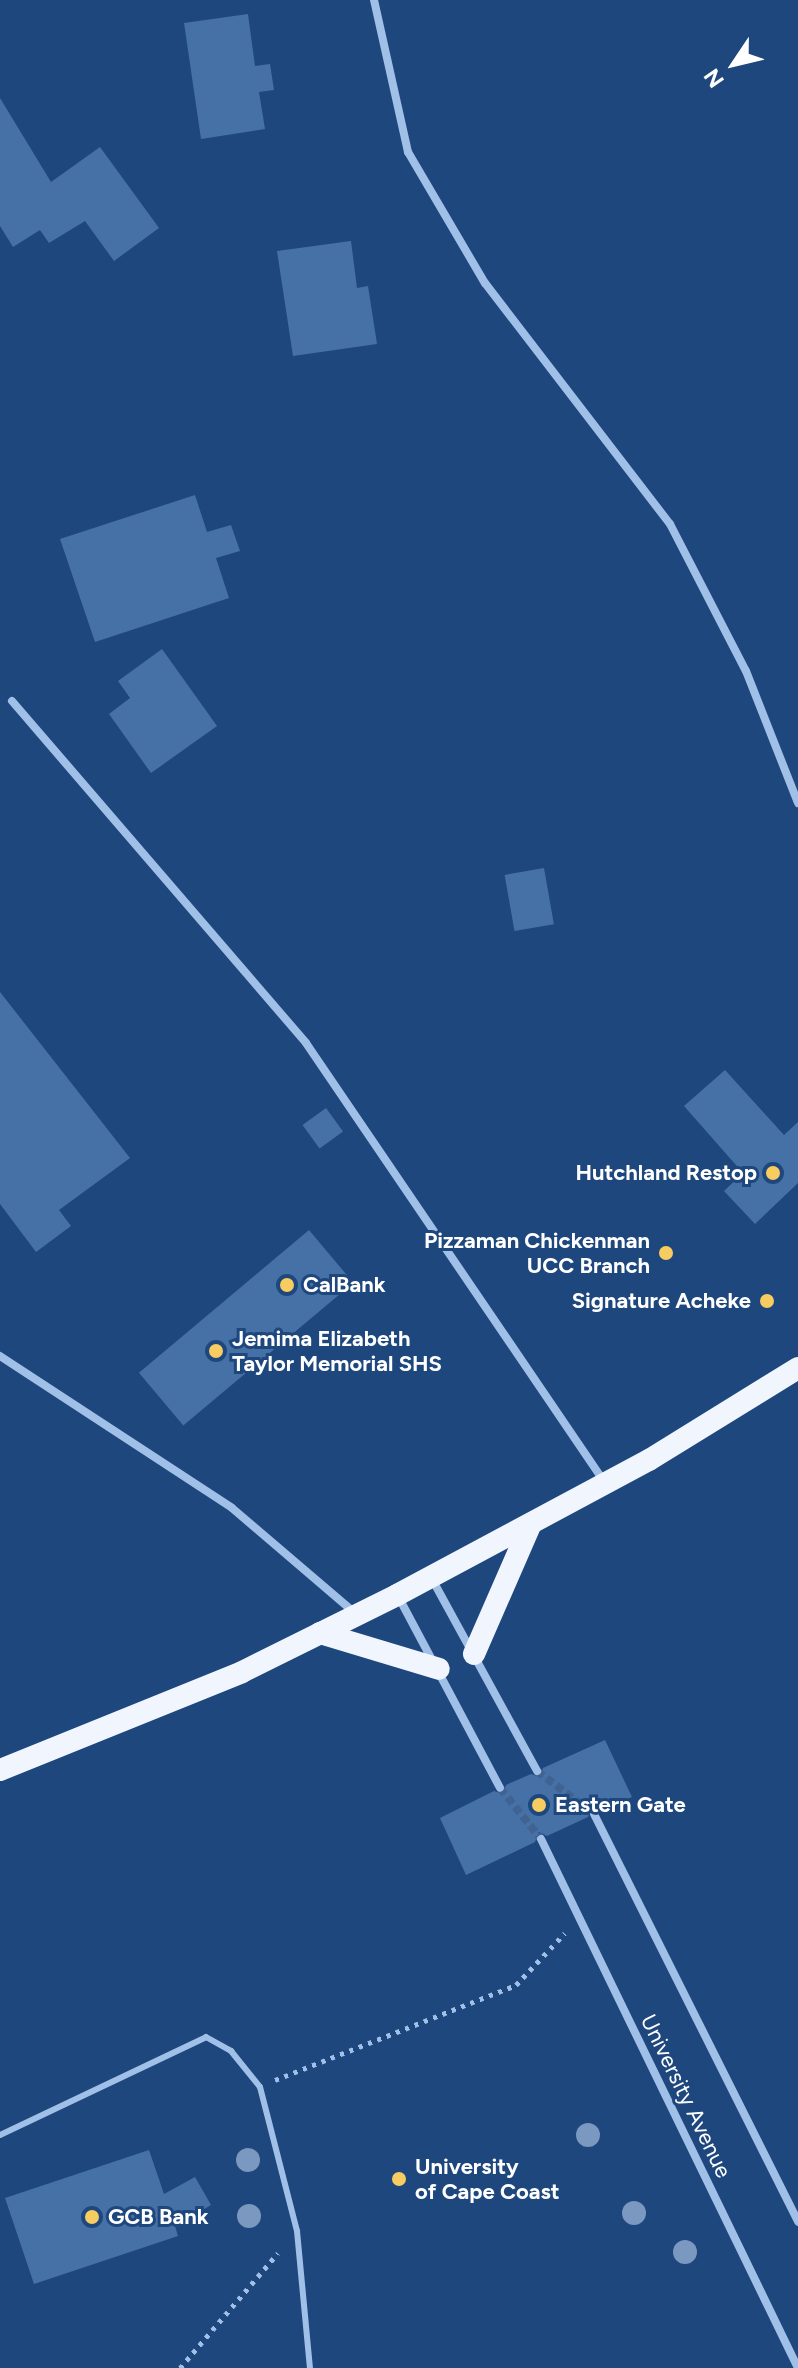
<!DOCTYPE html>
<html>
<head>
<meta charset="utf-8">
<style>
	body { margin:0 }
	#map { position:relative; width:798px; height:2368px; overflow:hidden; background:#1e477e; font-family:Figtree,sans-serif }
	div>[style] { position:absolute }
	.building>* { inset:0; background:#4671a7; transform-origin:0 0 }
	.minor-tunnel>* { height:8px; margin-top:-4px; transform-origin:0; background:repeating-linear-gradient(90deg,#406391 0 8px,transparent 0 12px) }
	.path>* { height:5px; margin-top:-2.5px; transform-origin:0; background:repeating-linear-gradient(90deg,#a1c0e8 0 4px,transparent 0 10px) }
	.service>* { height:6px; margin:-3px; padding:0 3px; transform-origin:3px; border-radius:3px; background:#a1c0e8 }
	.minor>* { height:8px; margin:-4px; padding:0 4px; transform-origin:4px; border-radius:4px; background:#a1c0e8 }
	.trunk>* { height:22px; margin:-11px; padding:0 11px; transform-origin:11px; border-radius:11px; background:#f1f6fe }
	.trees>* { width:24px; height:24px; margin:-12px; border-radius:50%; background:#7a98c0 }
	.dots>* { width:22px; height:22px; translate:-50% -50%; box-sizing:border-box; border:4px solid #1e477e; border-radius:50% }
	span { translate:-50% -50%; white-space:nowrap; text-align:center; line-height:1.15; -webkit-text-stroke:6px #1e477e; paint-order:stroke }
	.poi-label { font-size:22px; color:#fff; font-weight:700 }
	.right { translate:-100% -50%; text-align:right }
	.left { translate:0 -50%; text-align:left }
	.street-label { font-size:22px; color:#fff }
	.north { position:absolute; left:694px; top:24px; width:80px; height:80px; -webkit-text-stroke:6px #1e477e; paint-order:stroke; rotate:235deg; font-size:22px; font-weight:700; line-height:32px; text-align:center; color:#fff }
	.north::after { content:''; display:block; margin:auto; width:28px; height:36px; background:#fff; clip-path:polygon(50% 0,100% 100%,50% 72%,0 100%) }
</style>
</head>
<body>
<div id="map">
	<div class="building">
		<div style="clip-path:polygon(248px 14px,255px 66px,270px 64px,274px 90px,259px 92px,265px 129px,201px 139px,184px 23px)"></div>
		<div style="clip-path:polygon(0 98px,51px 182px,100px 147px,159px 228px,114px 261px,85px 221px,49px 243px,40px 230px,13px 247px,0 226px)"></div>
		<div style="clip-path:polygon(351px 241px,357px 288px,368px 286px,377px 344px,293px 356px,277px 251px)"></div>
		<div style="clip-path:polygon(195px 495px,207px 532px,231px 525px,240px 551px,216px 558px,229px 598px,95px 642px,60px 539px)"></div>
		<div style="clip-path:polygon(162px 649px,217px 726px,151px 773px,109px 714px,130px 698px,118px 681px)"></div>
		<div style="left:544px;top:868px;width:57px;height:40px;rotate:80deg"></div>
		<div style="clip-path:polygon(0 992px,130px 1158px,59px 1210px,71px 1226px,36px 1252px,0 1204px)"></div>
		<div style="clip-path:polygon(725px 1070px,784px 1135px,798px 1122px,798px 1183px,755px 1224px,724px 1191px,743px 1173px,684px 1106px)"></div>
		<div style="left:326px;top:1108px;width:29px;height:29px;rotate:54deg"></div>
		<div style="left:309px;top:1230px;width:69px;height:222px;rotate:50deg"></div>
		<div style="clip-path:polygon(605px 1740px,632px 1797px,600px 1811px,592px 1807px,588px 1817px,547px 1836px,539px 1832px,535px 1842px,466px 1875px,440px 1818px,494px 1791px,503px 1794px,506px 1785px,531px 1774px,540px 1777px,543px 1768px)"></div>
		<div style="clip-path:polygon(149px 2150px,164px 2194px,195px 2177px,211px 2205px,175px 2226px,178px 2236px,34px 2284px,5px 2198px)"></div>
	</div>
	<div class="minor-tunnel">
		<div style="left:537px;top:1771px;width:71px;rotate:37deg"></div>
		<div style="left:500px;top:1788px;width:65px;rotate:51.2deg"></div>
	</div>
	<div class="path">
		<div style="left:275px;top:2080px;width:259px;rotate:-21.5deg"></div>
		<div style="left:516px;top:1985px;width:71px;rotate:-46.7deg"></div>
		<div style="left:180px;top:2368px;width:151px;rotate:-49.6deg"></div>
	</div>
	<div class="service">
		<div style="left:0;top:2135px;width:228px;rotate:-25.4deg"></div>
		<div style="left:206px;top:2037px;width:29px;rotate:29deg"></div>
		<div style="left:231px;top:2051px;width:46px;rotate:51.1deg"></div>
		<div style="left:260px;top:2087px;width:149px;rotate:75.6deg"></div>
		<div style="left:297px;top:2231px;width:138px;rotate:84.6deg"></div>
	</div>
	<div class="minor">
		<div style="left:374px;top:0;width:156px;rotate:77.4deg"></div>
		<div style="left:408px;top:152px;width:152px;rotate:59.6deg"></div>
		<div style="left:485px;top:283px;width:304px;rotate:52.5deg"></div>
		<div style="left:670px;top:524px;width:165px;rotate:62.7deg"></div>
		<div style="left:746px;top:671px;width:142px;rotate:68.5deg"></div>
		<div style="left:12px;top:701px;width:451px;rotate:49.3deg"></div>
		<div style="left:306px;top:1043px;width:532px;rotate:55.8deg"></div>
		<div style="left:0;top:1356px;width:277px;rotate:33.2deg"></div>
		<div style="left:232px;top:1508px;width:163px;rotate:40.5deg"></div>
		<div style="left:432px;top:1579px;width:219px;rotate:61.3deg"></div>
		<div style="left:398px;top:1596px;width:217px;rotate:62deg"></div>
		<div style="left:594px;top:1814px;width:456px;rotate:63.4deg"></div>
		<div style="left:541px;top:1839px;width:588px;rotate:64.09deg"></div>
	</div>
	<div class="trunk">
		<div style="left:320px;top:1633px;width:124px;rotate:16.8deg"></div>
		<div style="left:474px;top:1654px;width:140px;rotate:-66.4deg"></div>
		<div style="left:0;top:1770px;width:261px;rotate:-22deg"></div>
		<div style="left:242px;top:1672px;width:173px;rotate:-26.4deg"></div>
		<div style="left:397px;top:1595px;width:286px;rotate:-28.2deg"></div>
		<div style="left:649px;top:1460px;width:175px;rotate:-31.7deg"></div>
	</div>
	<div class="trees">
		<div style="left:588px;top:2135px"></div>
		<div style="left:248px;top:2160px"></div>
		<div style="left:634px;top:2213px"></div>
		<div style="left:249px;top:2216px"></div>
		<div style="left:685px;top:2252px"></div>
	</div>
	<div class="dots">
		<div style="left:773px;top:1173px;background:#f7cc60"></div>
		<div style="left:666px;top:1253px;background:#f7cc60"></div>
		<div style="left:287px;top:1285px;background:#f7cc60"></div>
		<div style="left:767px;top:1301px;background:#f7cc60"></div>
		<div style="left:216px;top:1351px;background:#f7cc60"></div>
		<div style="left:539px;top:1805px;background:#f7cc60"></div>
		<div style="left:399px;top:2179px;background:#f7cc60"></div>
		<div style="left:92px;top:2217px;background:#f7cc60"></div>
	</div>
	<div class="poi-label">
		<span class="right" style="left:757px;top:1173px">Hutchland Restop</span>
		<span class="right" style="left:650px;top:1253px">Pizzaman Chickenman<br>UCC Branch</span>
		<span class="left" style="left:303px;top:1285px">CalBank</span>
		<span class="right" style="left:751px;top:1301px">Signature Acheke</span>
		<span class="left" style="left:232px;top:1351px">Jemima Elizabeth<br>Taylor Memorial SHS</span>
		<span class="left" style="left:555px;top:1805px">Eastern Gate</span>
		<span class="left" style="left:415px;top:2179px">University<br>of Cape Coast</span>
		<span class="left" style="left:108px;top:2217px">GCB Bank</span>
	</div>
	<div class="street-label">
		<span style="left:686px;top:2096px;rotate:64deg">University Avenue</span>
	</div>
	<div class="north">N</div>
</div>
</body>
</html>
